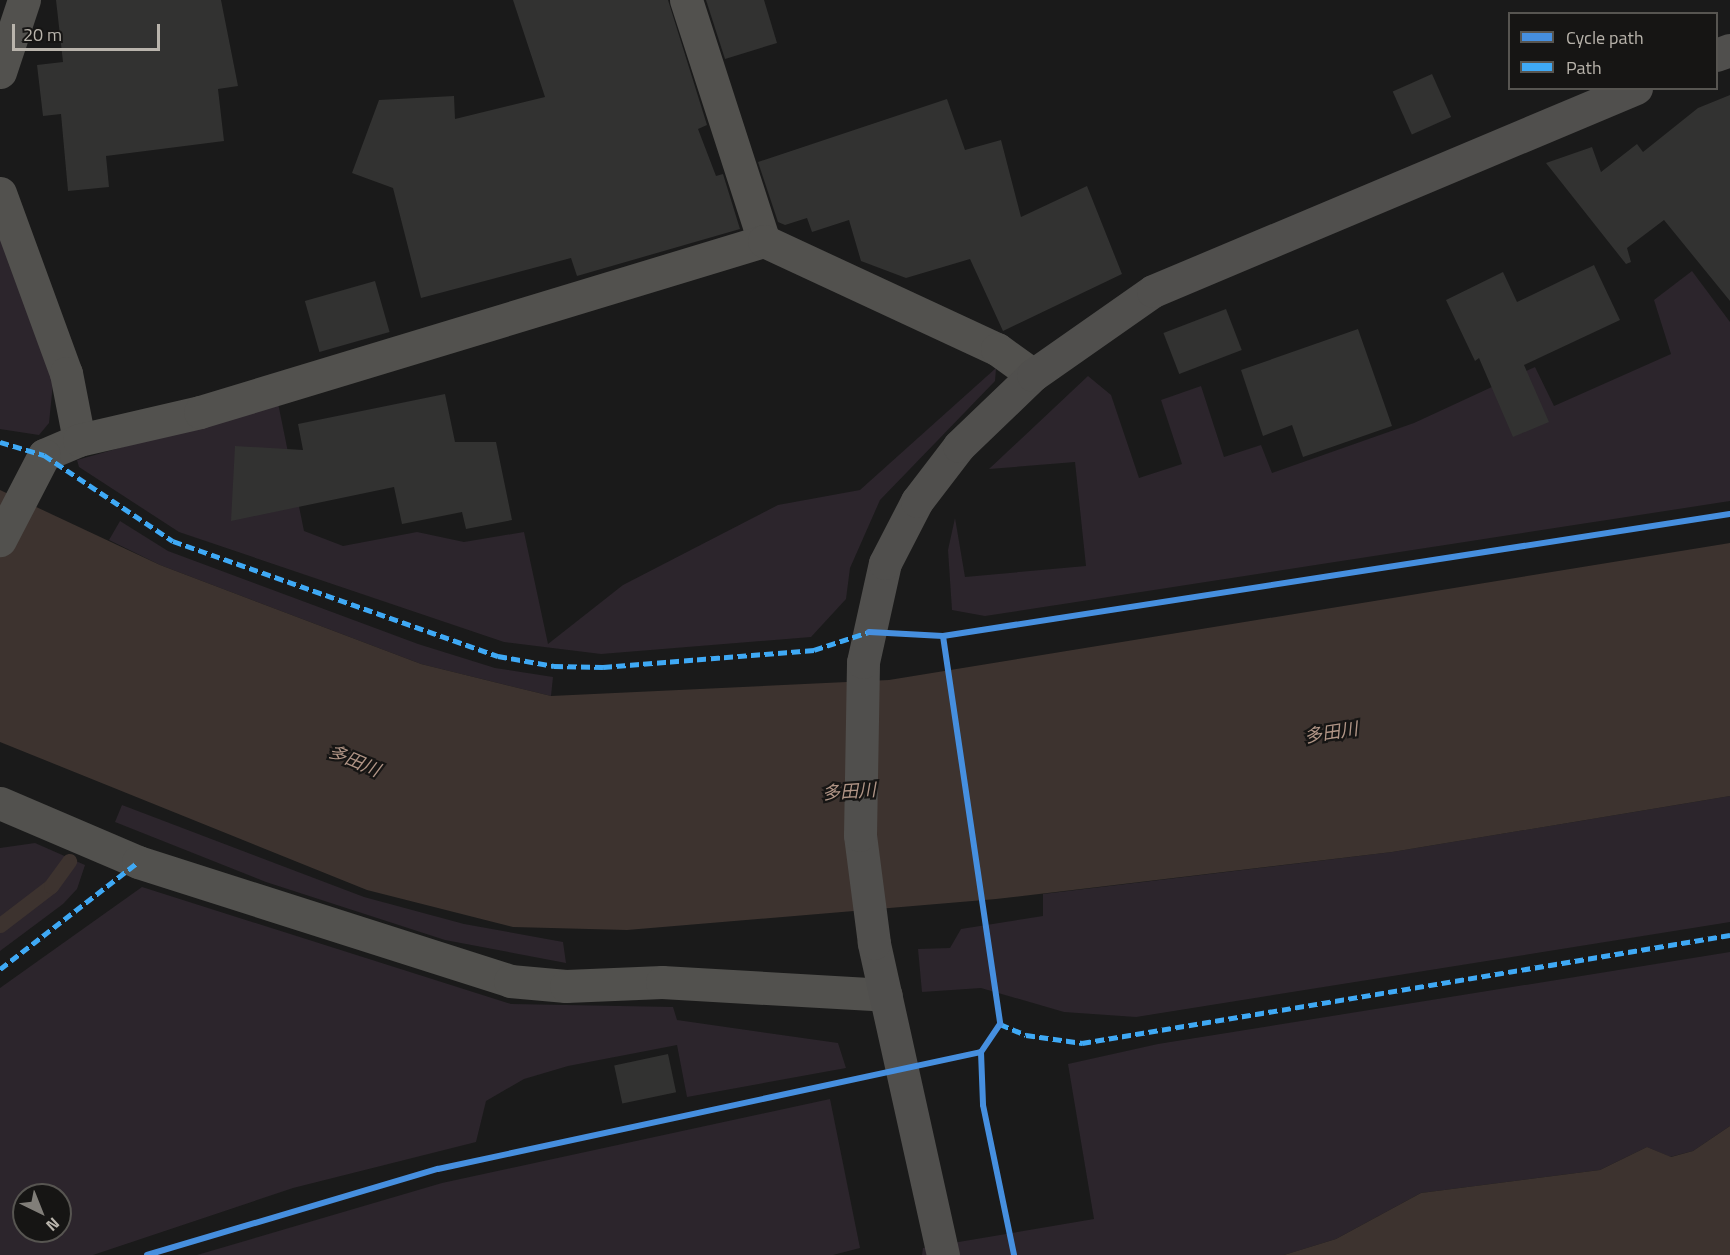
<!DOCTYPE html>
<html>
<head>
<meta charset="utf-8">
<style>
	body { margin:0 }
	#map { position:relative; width:1730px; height:1255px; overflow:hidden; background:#1a1a1a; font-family:"Titillium Web","Noto Sans JP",sans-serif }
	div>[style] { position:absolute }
	.green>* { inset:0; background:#2c252c }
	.water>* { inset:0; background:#3d332f }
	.stream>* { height:15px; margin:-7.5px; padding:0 7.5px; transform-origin:7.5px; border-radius:7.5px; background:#3d332f }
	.building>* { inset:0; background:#323231; transform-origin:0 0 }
	.street>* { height:33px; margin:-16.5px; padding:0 16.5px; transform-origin:16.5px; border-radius:16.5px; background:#52514e }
	.secondary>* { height:33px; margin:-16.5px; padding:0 16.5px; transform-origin:16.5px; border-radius:16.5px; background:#504f4d }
	.quiet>* { height:4.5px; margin-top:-2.25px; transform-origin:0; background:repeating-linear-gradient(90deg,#3fa9f5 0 9px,transparent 0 13.5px) }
	.cycleway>* { height:6px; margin:-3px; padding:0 3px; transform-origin:3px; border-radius:3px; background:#468fdf }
	span { translate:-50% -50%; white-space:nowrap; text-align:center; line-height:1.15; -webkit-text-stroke:4.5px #161514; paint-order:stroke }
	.water-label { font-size:18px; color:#b19586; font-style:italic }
	.legend { position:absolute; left:1508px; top:12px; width:210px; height:78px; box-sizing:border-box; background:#161514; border:2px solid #575551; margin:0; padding:8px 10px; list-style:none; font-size:18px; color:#b9b4ac }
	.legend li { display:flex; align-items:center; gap:12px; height:30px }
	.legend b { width:30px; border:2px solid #575551 }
	.north { position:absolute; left:12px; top:1183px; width:60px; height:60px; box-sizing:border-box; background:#161514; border:2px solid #575551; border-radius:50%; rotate:137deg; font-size:16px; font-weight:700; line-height:24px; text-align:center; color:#b9b4ac }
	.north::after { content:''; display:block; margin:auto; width:21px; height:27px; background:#817e79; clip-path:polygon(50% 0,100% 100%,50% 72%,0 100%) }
	.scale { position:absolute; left:12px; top:24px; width:148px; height:27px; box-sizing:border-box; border:3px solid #b9b4ac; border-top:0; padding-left:8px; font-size:18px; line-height:21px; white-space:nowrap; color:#b9b4ac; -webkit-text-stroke:4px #161514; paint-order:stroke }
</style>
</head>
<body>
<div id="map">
	<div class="green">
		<div style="clip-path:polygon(0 224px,54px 373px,49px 423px,39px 435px,0 429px)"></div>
		<div style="clip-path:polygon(1692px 271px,1730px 322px,1730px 501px,985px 616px,952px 610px,948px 550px,955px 518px,965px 577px,1086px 566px,1075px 462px,989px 469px,1088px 376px,1111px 395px,1139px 478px,1182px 464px,1161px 400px,1201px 386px,1224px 457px,1261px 445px,1272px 473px,1414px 423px,1535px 367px,1554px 406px,1671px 354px,1654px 300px)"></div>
		<div style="clip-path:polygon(996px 368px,995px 381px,880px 500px,850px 568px,846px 599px,811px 637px,601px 654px,504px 642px,179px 532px,79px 467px,77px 460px,278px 403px,304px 531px,343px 546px,417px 532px,464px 542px,524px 532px,548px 644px,623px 585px,778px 505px,860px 490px)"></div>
		<div style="clip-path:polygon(120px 521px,168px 551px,418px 644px,495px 668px,553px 677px,551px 696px,421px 664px,160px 565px,109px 540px)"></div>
		<div style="clip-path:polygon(1730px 796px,1730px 922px,1136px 1017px,1064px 1012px,981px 988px,922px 992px,918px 949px,950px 948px,961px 929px,1043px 916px,1043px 894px,1392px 852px)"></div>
		<div style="clip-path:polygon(122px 805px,364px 897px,464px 924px,563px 942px,566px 963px,445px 940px,266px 882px,115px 822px)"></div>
		<div style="clip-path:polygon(35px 843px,85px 865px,77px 889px,63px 904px,0 951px,0 848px)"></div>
		<div style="clip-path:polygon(evenodd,142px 887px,511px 1004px,673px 1007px,677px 1020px,838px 1043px,846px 1068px,687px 1097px,677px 1045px,568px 1066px,524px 1079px,486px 1101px,476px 1142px,293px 1188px,93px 1255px,0 1255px,0 988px,142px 887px,24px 1195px,60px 1195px,60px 1231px,24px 1231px,24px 1195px)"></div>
		<div style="clip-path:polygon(1730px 952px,1730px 1126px,1693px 1151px,1670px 1157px,1647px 1147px,1600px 1170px,1421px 1193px,1336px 1239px,1284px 1255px,922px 1255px,923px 1248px,1094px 1219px,1068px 1064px,1158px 1044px)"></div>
		<div style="clip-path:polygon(830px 1099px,860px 1248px,833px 1255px,197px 1255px,442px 1183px)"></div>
	</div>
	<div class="water">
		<div style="clip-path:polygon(0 490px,160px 565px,421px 664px,551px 696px,889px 680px,1730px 543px,1730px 796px,1392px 852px,996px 899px,627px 930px,513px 927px,367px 890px,0 742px)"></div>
		<div style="clip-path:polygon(1730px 1126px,1730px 1255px,1284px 1255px,1336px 1239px,1421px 1193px,1600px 1170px,1647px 1147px,1671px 1157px,1693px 1151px)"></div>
	</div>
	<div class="stream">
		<div style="left:0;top:925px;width:64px;rotate:-37.4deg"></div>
		<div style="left:51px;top:886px;width:31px;rotate:-54deg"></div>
	</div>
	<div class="building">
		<div style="clip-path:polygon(56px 0,221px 0,238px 86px,218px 89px,224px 141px,106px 156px,109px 187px,68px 191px,61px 114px,43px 116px,37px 65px,63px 62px)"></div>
		<div style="clip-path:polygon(513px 0,668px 0,707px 125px,698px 129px,716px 176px,723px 174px,740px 229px,577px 276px,571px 258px,421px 298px,393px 188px,352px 173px,379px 100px,454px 96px,455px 119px,545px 97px)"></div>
		<div style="clip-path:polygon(706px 0,764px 0,777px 43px,725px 59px)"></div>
		<div style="left:1432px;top:74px;width:47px;height:43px;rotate:66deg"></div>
		<div style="clip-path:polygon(1730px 95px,1730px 301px,1664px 220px,1627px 248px,1631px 262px,1626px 264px,1546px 163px,1592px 147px,1601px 172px,1637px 144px,1643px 152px,1698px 108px)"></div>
		<div style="clip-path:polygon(947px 99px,965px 150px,1001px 140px,1021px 217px,1087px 186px,1122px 274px,1003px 331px,970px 259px,906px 278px,861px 261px,849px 220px,812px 232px,807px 218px,785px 225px,778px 222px,758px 162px)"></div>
		<div style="clip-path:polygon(1594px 265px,1620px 320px,1524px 365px,1549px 422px,1513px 437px,1479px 358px,1475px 361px,1446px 300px,1503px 272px,1517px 302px)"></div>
		<div style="left:375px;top:281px;width:53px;height:73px;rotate:74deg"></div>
		<div style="left:1226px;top:309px;width:44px;height:67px;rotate:69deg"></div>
		<div style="clip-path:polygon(1358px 329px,1392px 426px,1303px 457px,1292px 425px,1263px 436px,1241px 370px)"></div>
		<div style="clip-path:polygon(445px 394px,455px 442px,496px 442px,512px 520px,466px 529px,462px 512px,402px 524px,394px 487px,231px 521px,235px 446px,303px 450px,298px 424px)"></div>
		<div style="left:668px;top:1054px;width:39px;height:55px;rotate:78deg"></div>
	</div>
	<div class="street">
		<div style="left:686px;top:0;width:253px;rotate:72.1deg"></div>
		<div style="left:0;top:72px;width:76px;rotate:-71.6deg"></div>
		<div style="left:0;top:193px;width:192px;rotate:69.9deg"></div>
		<div style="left:66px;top:373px;width:68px;rotate:79deg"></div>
		<div style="left:79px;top:440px;width:38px;rotate:157deg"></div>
		<div style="left:44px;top:455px;width:96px;rotate:117.4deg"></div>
		<div style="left:79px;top:440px;width:124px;rotate:-13deg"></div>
		<div style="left:200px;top:412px;width:589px;rotate:-16.87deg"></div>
		<div style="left:764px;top:241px;width:257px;rotate:24.9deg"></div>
		<div style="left:997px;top:349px;width:44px;rotate:35.8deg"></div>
		<div style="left:0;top:803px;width:150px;rotate:23.1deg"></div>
		<div style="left:138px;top:862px;width:391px;rotate:17.7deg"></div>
		<div style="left:510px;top:981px;width:56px;rotate:5.1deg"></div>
		<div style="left:566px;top:986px;width:96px;rotate:-2.4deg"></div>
		<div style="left:662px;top:982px;width:224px;rotate:3.3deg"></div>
	</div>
	<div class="secondary">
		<div style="left:1716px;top:55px;width:15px;rotate:-20deg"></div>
		<div style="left:943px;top:1255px;width:320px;rotate:-102.5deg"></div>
		<div style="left:874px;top:943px;width:109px;rotate:-97.4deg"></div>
		<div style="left:860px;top:835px;width:173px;rotate:-89deg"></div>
		<div style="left:863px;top:662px;width:101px;rotate:-77.5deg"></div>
		<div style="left:885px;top:563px;width:70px;rotate:-62.7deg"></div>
		<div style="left:917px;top:501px;width:69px;rotate:-52.6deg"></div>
		<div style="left:959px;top:446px;width:103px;rotate:-43.8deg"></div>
		<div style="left:1033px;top:375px;width:146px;rotate:-35deg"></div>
		<div style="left:1153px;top:291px;width:524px;rotate:-22.8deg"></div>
	</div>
	<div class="quiet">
		<div style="left:0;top:442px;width:46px;rotate:16.5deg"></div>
		<div style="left:44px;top:455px;width:155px;rotate:33.7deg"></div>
		<div style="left:173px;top:541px;width:345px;rotate:19.5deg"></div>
		<div style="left:498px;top:656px;width:57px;rotate:10.1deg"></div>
		<div style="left:554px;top:666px;width:49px;rotate:1.2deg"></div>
		<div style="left:603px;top:667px;width:212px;rotate:-4.6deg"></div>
		<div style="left:814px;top:650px;width:58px;rotate:-18.1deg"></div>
		<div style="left:0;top:969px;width:175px;rotate:-37.8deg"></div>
		<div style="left:1000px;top:1024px;width:28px;rotate:23deg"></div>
		<div style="left:1026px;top:1035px;width:57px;rotate:8.1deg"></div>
		<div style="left:1082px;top:1043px;width:657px;rotate:-9.46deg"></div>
	</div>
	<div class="cycleway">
		<div style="left:869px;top:632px;width:74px;rotate:3.1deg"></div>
		<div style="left:943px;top:636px;width:796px;rotate:-8.81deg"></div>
		<div style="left:943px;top:636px;width:392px;rotate:81.6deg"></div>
		<div style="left:1000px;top:1024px;width:34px;rotate:124deg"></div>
		<div style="left:981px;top:1052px;width:53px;rotate:87.8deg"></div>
		<div style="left:983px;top:1105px;width:153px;rotate:78.3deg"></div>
		<div style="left:147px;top:1255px;width:303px;rotate:-16.5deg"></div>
		<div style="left:438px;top:1169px;width:555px;rotate:-12.16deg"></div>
	</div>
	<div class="water-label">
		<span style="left:1331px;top:733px;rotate:-9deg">多田川</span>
		<span style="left:354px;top:761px;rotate:23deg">多田川</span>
		<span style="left:849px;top:792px;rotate:-4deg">多田川</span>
	</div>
	<ul class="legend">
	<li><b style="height:8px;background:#468fdf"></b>Cycle path</li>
	<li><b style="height:8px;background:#3fa9f5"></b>Path</li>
	</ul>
	<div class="north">N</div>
	<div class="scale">20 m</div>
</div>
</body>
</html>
